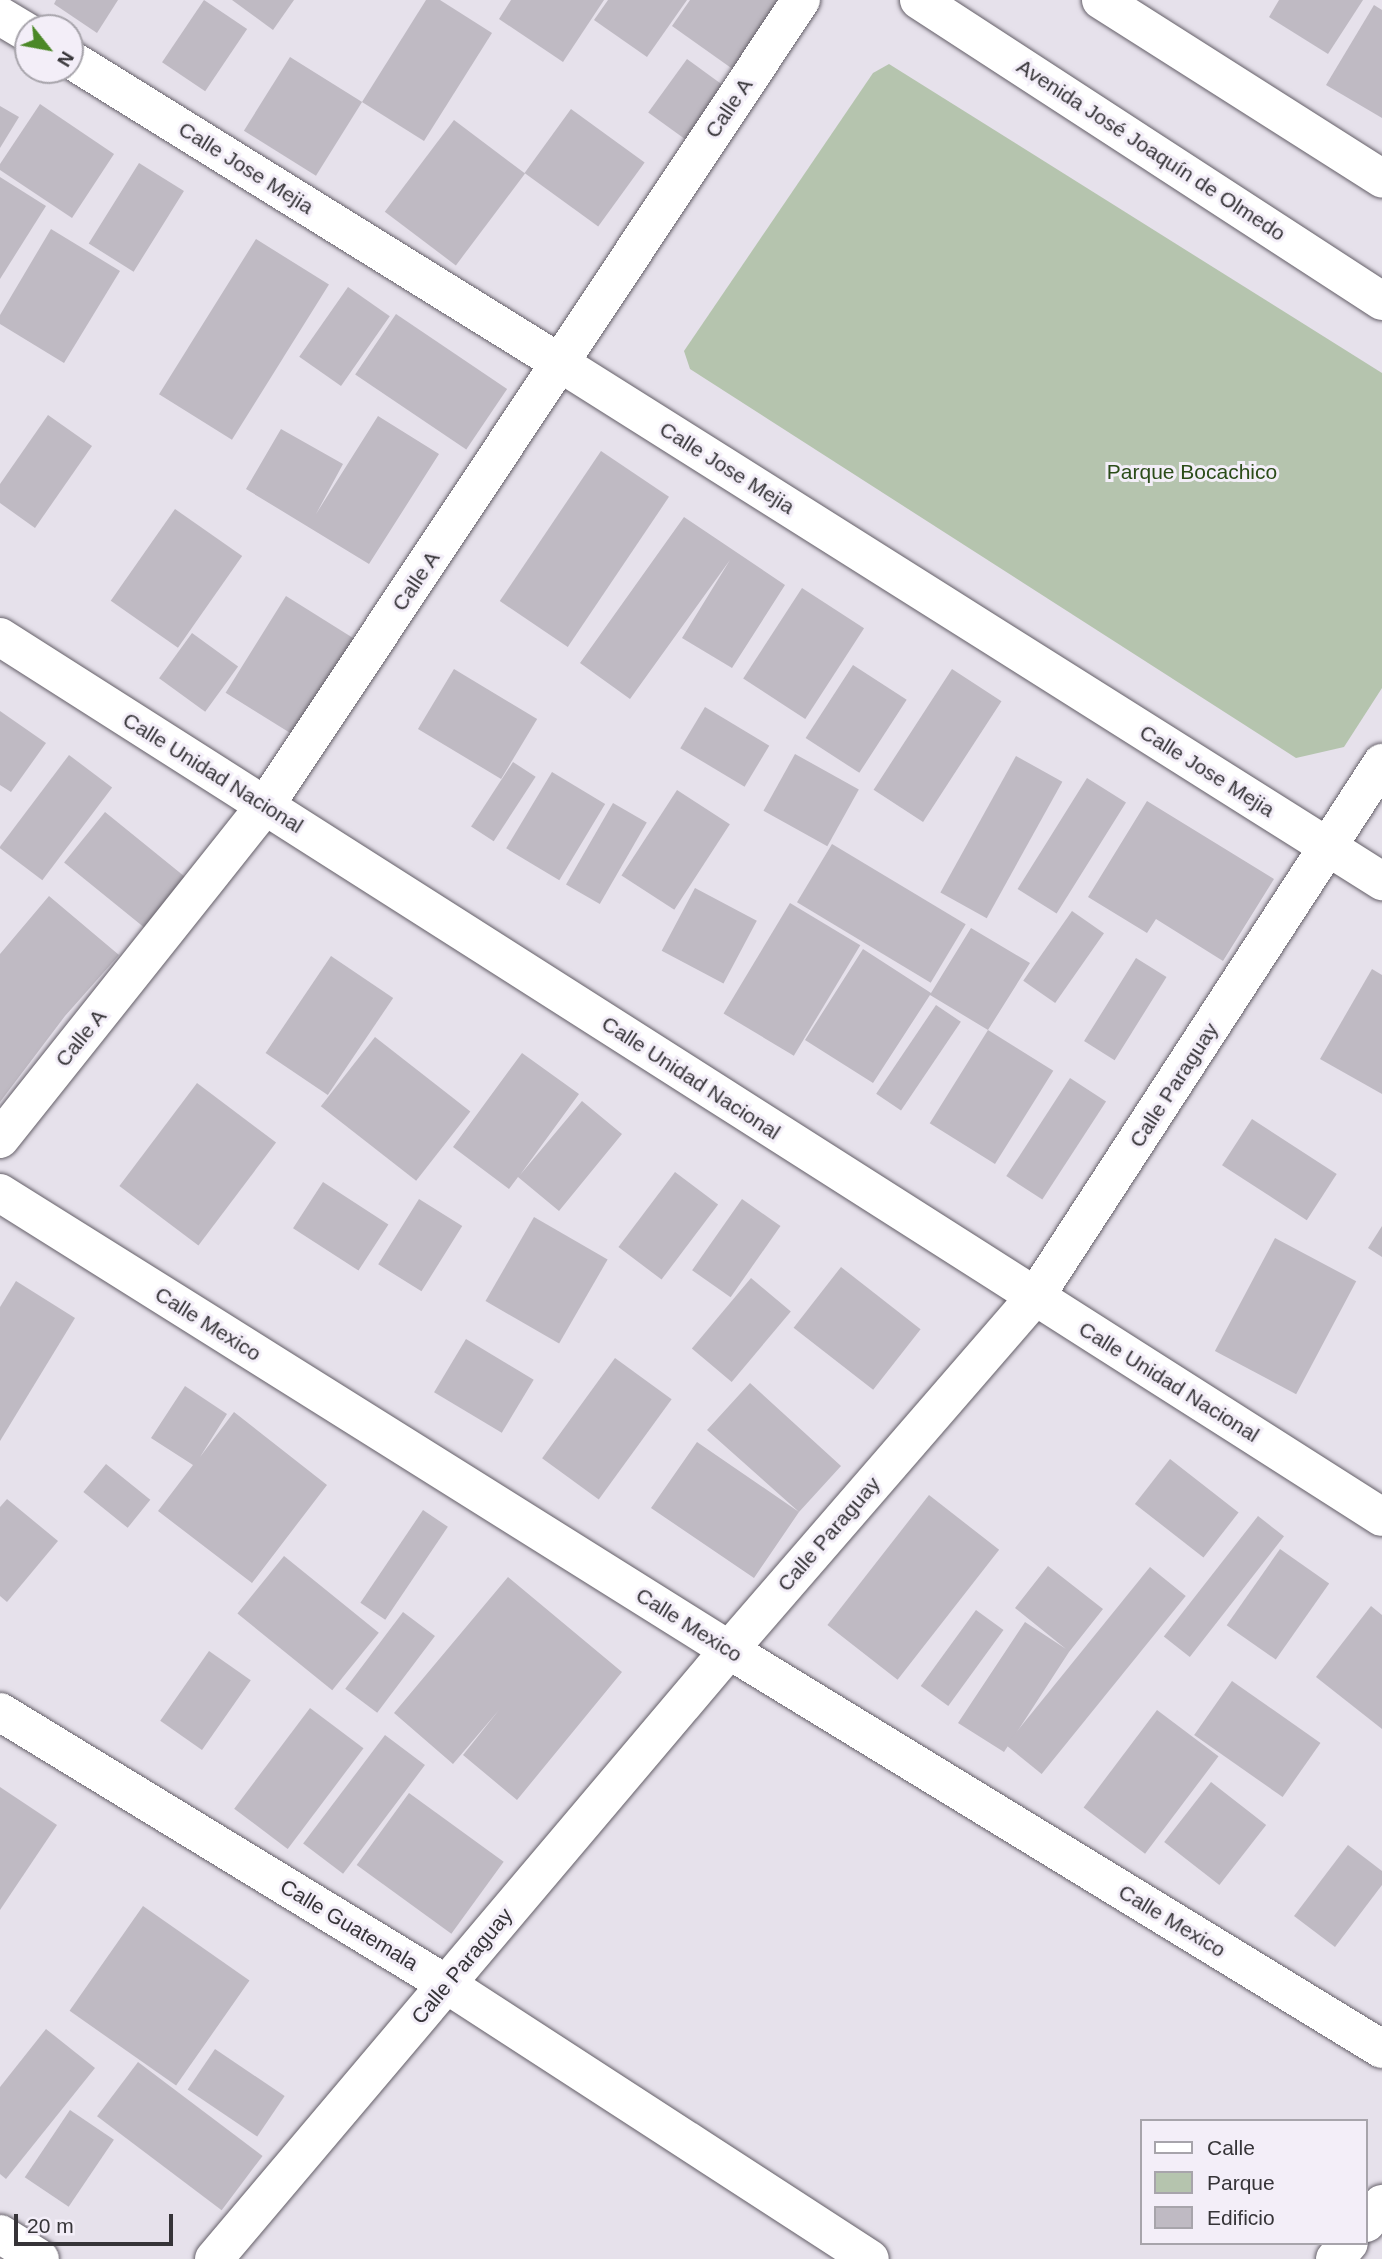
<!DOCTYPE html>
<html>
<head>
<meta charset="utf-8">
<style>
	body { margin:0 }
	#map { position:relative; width:1382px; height:2259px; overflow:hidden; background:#e6e1eb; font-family:Helvetica,sans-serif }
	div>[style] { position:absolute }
	.green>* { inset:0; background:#b5c4ae }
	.building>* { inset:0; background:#bfbac3; transform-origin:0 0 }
	.roads { filter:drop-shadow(0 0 2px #645f68) drop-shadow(0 0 2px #645f68) }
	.minor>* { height:38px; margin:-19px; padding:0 19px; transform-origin:19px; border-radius:19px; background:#fff }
	.secondary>* { height:38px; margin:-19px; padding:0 19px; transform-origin:19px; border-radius:19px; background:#fff }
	span { translate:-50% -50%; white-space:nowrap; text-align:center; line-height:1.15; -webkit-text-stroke:6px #f3eef8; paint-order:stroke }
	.street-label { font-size:21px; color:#363438 }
	.park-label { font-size:21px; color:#2b4c19 }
	.legend { position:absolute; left:1140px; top:2119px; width:228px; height:126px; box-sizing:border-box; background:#f3eef8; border:2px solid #a7a4ab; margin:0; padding:9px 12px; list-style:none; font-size:21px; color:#363438 }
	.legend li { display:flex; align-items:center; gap:14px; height:35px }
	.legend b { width:35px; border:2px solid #a7a4ab }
	.north { position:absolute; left:14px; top:14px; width:70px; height:70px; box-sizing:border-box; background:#f3eef8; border:2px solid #a7a4ab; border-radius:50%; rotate:121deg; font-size:19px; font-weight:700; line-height:28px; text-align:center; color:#363438 }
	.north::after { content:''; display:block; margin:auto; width:24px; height:32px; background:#4b8827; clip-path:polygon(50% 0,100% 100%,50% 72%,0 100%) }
	.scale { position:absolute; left:14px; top:2214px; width:159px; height:32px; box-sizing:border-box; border:4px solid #363438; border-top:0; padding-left:9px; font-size:21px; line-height:24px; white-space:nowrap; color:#363438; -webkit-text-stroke:5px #f3eef8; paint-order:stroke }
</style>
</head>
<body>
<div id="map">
	<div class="green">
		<div style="clip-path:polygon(889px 64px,1382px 373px,1382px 688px,1344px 747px,1296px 758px,690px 369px,684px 351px,873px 73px)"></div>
	</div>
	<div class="building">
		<div style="clip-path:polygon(56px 0,118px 0,97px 33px,54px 4px)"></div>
		<div style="left:204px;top:0;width:52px;height:75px;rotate:34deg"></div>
		<div style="clip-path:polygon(232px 0,294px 0,273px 30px)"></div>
		<div style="clip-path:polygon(426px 0,440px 0,492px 33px,424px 141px,362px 102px)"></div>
		<div style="clip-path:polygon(511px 0,604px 0,563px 62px,499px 19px)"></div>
		<div style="clip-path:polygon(608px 0,687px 0,647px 57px,594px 20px)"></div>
		<div style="clip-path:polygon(690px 0,784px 0,734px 70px,672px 26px)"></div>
		<div style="clip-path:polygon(1279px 0,1363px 0,1328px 54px,1269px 17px)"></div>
		<div style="clip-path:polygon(1374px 5px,1382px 10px,1382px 118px,1326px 85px)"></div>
		<div style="left:290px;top:57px;width:85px;height:87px;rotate:32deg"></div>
		<div style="left:687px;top:59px;width:53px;height:66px;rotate:36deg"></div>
		<div style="clip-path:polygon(40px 104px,114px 154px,72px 218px,0 170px,0 164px)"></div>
		<div style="clip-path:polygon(0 106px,19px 117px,0 148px)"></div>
		<div style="left:571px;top:109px;width:91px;height:79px;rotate:36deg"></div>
		<div style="left:454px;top:120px;width:89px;height:115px;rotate:37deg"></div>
		<div style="left:139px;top:163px;width:53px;height:95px;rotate:32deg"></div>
		<div style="clip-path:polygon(0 177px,46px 206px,0 279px)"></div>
		<div style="clip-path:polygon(51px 229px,120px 271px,64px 363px,0 324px,0 315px)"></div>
		<div style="left:256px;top:239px;width:86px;height:183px;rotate:32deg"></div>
		<div style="left:348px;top:287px;width:51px;height:85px;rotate:35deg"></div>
		<div style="left:396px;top:314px;width:134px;height:73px;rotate:34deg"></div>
		<div style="clip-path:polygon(48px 415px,92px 446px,35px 528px,0 503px,0 484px)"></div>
		<div style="clip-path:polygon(378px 416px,439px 454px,369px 564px,246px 489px,281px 429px,343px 464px,316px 514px)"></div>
		<div style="left:601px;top:451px;width:82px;height:181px;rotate:34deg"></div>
		<div style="left:175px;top:509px;width:82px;height:112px;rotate:35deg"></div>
		<div style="clip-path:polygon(684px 517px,785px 585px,732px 668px,682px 638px,730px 560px,630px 699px,580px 663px)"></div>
		<div style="left:802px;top:588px;width:74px;height:108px;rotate:33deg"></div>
		<div style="left:286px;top:596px;width:80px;height:114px;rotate:32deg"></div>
		<div style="left:192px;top:633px;width:57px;height:56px;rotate:36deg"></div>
		<div style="left:853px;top:665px;width:64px;height:87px;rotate:33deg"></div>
		<div style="left:454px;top:669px;width:97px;height:70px;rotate:31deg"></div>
		<div style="left:952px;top:669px;width:59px;height:144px;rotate:33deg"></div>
		<div style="left:705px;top:707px;width:75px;height:48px;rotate:31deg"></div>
		<div style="clip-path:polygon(0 711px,46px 743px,11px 792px,0 785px)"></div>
		<div style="left:795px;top:754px;width:73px;height:65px;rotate:29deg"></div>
		<div style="left:69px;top:755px;width:54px;height:116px;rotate:37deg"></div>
		<div style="left:1016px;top:756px;width:53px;height:156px;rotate:29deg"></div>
		<div style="left:513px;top:762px;width:27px;height:77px;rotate:33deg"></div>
		<div style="left:552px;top:772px;width:62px;height:89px;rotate:31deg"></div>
		<div style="left:1087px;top:778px;width:46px;height:131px;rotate:32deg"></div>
		<div style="left:677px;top:790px;width:63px;height:102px;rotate:33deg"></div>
		<div style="clip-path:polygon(1147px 801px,1274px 879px,1223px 961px,1156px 919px,1147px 933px,1088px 897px)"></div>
		<div style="left:613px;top:803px;width:39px;height:94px;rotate:30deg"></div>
		<div style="left:105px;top:812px;width:119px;height:65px;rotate:39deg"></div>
		<div style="left:832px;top:844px;width:156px;height:68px;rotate:31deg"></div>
		<div style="left:695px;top:888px;width:70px;height:71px;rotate:28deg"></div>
		<div style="clip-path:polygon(49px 896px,119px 955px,65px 1016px,0 1102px,0 954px)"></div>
		<div style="left:790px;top:903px;width:82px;height:129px;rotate:31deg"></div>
		<div style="left:1072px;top:911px;width:39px;height:85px;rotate:35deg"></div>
		<div style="clip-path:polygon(971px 928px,1030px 963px,988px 1030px,930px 995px,873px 1083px,805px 1040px,863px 949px,931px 993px)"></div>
		<div style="left:331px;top:956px;width:75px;height:117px;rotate:34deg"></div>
		<div style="left:1136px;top:958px;width:36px;height:98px;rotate:32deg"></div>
		<div style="clip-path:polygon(1372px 969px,1382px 975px,1382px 1094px,1320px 1059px)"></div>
		<div style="left:936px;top:1005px;width:30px;height:107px;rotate:34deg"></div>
		<div style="left:988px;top:1030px;width:77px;height:110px;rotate:32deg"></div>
		<div style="left:375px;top:1037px;width:121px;height:88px;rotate:38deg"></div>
		<div style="clip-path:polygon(522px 1053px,579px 1094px,520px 1175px,582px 1101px,622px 1134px,559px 1211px,518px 1177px,509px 1189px,453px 1147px)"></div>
		<div style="left:1070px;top:1078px;width:43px;height:117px;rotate:33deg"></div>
		<div style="left:197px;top:1083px;width:99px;height:129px;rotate:37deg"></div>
		<div style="left:1252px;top:1119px;width:101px;height:55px;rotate:33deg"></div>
		<div style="left:675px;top:1172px;width:54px;height:94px;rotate:37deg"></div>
		<div style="left:323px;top:1182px;width:78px;height:55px;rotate:33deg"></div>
		<div style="left:419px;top:1199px;width:51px;height:77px;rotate:32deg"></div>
		<div style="left:742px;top:1199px;width:47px;height:87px;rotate:35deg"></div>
		<div style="left:534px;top:1217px;width:85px;height:97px;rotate:30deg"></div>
		<div style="clip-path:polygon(1382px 1226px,1382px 1257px,1368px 1248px)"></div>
		<div style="left:1275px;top:1238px;width:92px;height:128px;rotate:28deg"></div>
		<div style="left:841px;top:1267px;width:101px;height:77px;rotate:38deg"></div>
		<div style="left:751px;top:1278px;width:52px;height:92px;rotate:40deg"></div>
		<div style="clip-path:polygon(16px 1281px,75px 1318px,0 1441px,0 1307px)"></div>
		<div style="left:466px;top:1339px;width:79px;height:62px;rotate:31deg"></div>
		<div style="left:615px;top:1358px;width:70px;height:124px;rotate:36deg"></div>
		<div style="clip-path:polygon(750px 1383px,841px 1466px,799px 1512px,754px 1578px,651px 1508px,697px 1442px,799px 1512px,707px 1430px)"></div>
		<div style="clip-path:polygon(185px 1386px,227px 1414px,200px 1457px,234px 1412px,327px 1485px,252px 1583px,158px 1511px,193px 1465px,151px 1438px)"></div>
		<div style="left:1170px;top:1459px;width:87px;height:57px;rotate:38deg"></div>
		<div style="left:106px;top:1464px;width:57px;height:36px;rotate:39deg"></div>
		<div style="left:929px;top:1495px;width:89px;height:165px;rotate:38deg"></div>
		<div style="clip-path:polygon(7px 1499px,58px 1541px,7px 1602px,0 1596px,0 1507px)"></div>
		<div style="left:423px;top:1510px;width:30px;height:112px;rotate:34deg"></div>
		<div style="left:1258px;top:1516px;width:33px;height:153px;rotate:38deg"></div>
		<div style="left:1280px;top:1549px;width:60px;height:93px;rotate:35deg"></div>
		<div style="left:284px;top:1556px;width:122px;height:74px;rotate:39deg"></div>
		<div style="clip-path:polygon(1048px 1566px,1103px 1609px,1069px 1652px,1004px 1752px,958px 1723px,1025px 1622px,1066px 1649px,1015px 1608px)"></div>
		<div style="left:1150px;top:1567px;width:46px;height:229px;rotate:39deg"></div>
		<div style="clip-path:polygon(508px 1577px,622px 1672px,517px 1800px,463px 1755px,499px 1710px,453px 1764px,394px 1713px)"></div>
		<div style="clip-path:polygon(1371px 1606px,1382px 1615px,1382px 1729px,1316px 1677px)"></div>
		<div style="left:976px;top:1610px;width:34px;height:94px;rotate:36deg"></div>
		<div style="left:403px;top:1612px;width:40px;height:96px;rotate:37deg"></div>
		<div style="left:209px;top:1651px;width:51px;height:85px;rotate:35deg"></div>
		<div style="left:1232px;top:1681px;width:108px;height:66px;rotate:35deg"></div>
		<div style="left:310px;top:1708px;width:67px;height:126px;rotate:37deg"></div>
		<div style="left:1157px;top:1710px;width:77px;height:122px;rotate:37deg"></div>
		<div style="left:385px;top:1735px;width:50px;height:136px;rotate:37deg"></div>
		<div style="left:1211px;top:1782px;width:70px;height:76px;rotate:38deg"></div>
		<div style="clip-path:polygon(0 1787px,57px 1825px,0 1910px)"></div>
		<div style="left:409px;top:1793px;width:117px;height:89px;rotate:36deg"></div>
		<div style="clip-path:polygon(1348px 1845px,1382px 1871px,1382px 1885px,1335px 1947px,1294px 1916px)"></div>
		<div style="left:143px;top:1906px;width:130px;height:128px;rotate:35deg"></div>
		<div style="clip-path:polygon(46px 2029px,95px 2068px,6px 2179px,0 2174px,0 2087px)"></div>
		<div style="left:215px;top:2049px;width:84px;height:49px;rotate:34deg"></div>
		<div style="left:138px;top:2062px;width:156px;height:68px;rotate:37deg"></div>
		<div style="left:70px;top:2110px;width:53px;height:81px;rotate:34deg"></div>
	</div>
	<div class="roads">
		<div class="minor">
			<div style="left:0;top:16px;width:33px;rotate:31deg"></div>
			<div style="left:70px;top:59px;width:577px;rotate:31.82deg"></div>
			<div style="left:560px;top:363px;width:972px;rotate:32.22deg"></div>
			<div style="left:0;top:637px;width:1638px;rotate:32.49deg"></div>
			<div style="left:0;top:1139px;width:426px;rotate:-51.5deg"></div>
			<div style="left:265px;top:806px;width:968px;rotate:-56.38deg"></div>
			<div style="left:0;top:1193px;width:860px;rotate:32.08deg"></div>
			<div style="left:729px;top:1650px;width:765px;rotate:31.43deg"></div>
			<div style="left:0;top:1712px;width:522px;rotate:31.38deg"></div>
			<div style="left:446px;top:1984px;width:505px;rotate:32.97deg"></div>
			<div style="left:1366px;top:2223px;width:25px;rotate:-50deg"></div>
			<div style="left:0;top:2234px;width:47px;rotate:32deg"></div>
			<div style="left:214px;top:2259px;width:798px;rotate:-49.78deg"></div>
			<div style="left:729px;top:1650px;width:467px;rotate:-49.1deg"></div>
			<div style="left:1035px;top:1297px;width:637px;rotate:-56.98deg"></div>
			<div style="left:1335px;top:2259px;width:21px;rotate:-49deg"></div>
		</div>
		<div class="secondary">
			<div style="left:919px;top:0;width:552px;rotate:33.03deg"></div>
			<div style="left:1101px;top:0;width:333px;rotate:32.4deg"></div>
		</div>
	</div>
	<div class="street-label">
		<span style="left:729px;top:108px;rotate:-56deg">Calle A</span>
		<span style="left:1151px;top:150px;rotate:33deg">Avenida José Joaquín de Olmedo</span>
		<span style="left:246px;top:168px;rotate:32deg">Calle Jose Mejia</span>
		<span style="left:727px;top:468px;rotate:32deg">Calle Jose Mejia</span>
		<span style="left:416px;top:581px;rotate:-56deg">Calle A</span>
		<span style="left:1207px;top:771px;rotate:32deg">Calle Jose Mejia</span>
		<span style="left:213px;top:773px;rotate:32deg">Calle Unidad Nacional</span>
		<span style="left:81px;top:1038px;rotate:-51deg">Calle A</span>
		<span style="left:691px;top:1078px;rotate:33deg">Calle Unidad Nacional</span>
		<span style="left:1174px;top:1085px;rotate:-57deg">Calle Paraguay</span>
		<span style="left:208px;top:1324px;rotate:32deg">Calle Mexico</span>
		<span style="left:1169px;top:1382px;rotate:32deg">Calle Unidad Nacional</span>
		<span style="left:829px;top:1534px;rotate:-49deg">Calle Paraguay</span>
		<span style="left:689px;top:1625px;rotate:32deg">Calle Mexico</span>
		<span style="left:1172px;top:1921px;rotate:31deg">Calle Mexico</span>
		<span style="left:349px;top:1925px;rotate:31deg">Calle Guatemala</span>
		<span style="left:462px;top:1966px;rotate:-50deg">Calle Paraguay</span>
	</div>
	<div class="park-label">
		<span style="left:1192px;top:472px">Parque Bocachico</span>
	</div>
	<ul class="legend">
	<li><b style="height:9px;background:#fff"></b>Calle</li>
	<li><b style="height:19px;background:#b5c4ae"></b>Parque</li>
	<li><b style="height:19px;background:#bfbac3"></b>Edificio</li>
	</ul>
	<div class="north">N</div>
	<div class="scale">20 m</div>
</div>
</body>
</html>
